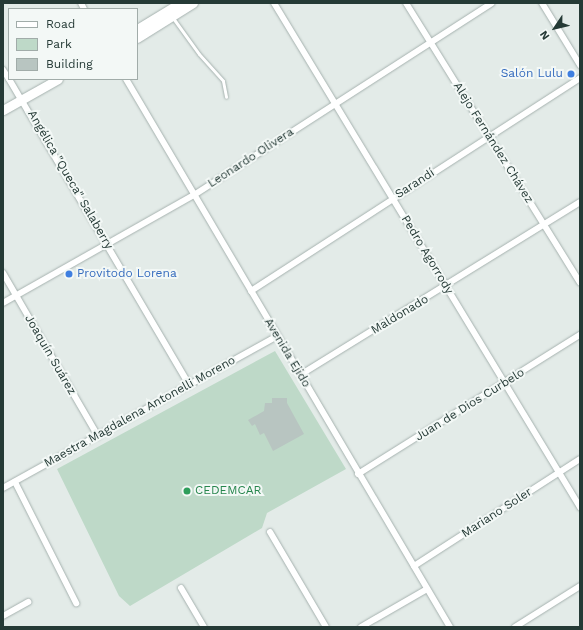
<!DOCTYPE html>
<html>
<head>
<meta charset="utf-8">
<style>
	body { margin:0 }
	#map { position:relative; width:583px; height:630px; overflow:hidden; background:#e3ebe8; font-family:"Work Sans",sans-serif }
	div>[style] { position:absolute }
	.green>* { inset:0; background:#bed9c8 }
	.building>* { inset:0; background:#b8c5c1 }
	.roads { filter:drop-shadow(0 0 1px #a6b2af) drop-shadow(0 0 1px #a6b2af) }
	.lane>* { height:3px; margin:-1.5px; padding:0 1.5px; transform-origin:1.5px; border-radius:1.5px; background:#fff }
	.street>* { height:6px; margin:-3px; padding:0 3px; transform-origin:3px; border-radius:3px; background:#fff }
	.secondary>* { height:9px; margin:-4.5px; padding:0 4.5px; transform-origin:4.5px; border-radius:4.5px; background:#fff }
	.dots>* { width:11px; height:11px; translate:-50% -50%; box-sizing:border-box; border:2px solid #f3f8f6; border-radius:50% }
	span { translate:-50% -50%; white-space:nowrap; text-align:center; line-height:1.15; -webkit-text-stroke:4px #f3f8f6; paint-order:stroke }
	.shop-label { font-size:12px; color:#366cbe }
	.right { translate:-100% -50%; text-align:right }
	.left { translate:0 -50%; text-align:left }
	.street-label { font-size:12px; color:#253a36 }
	.leisure-label { font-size:12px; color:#27864d }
	.frame { position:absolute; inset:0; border:4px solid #253a36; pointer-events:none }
	.legend { position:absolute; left:8px; top:8px; width:130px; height:72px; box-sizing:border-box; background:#f3f8f6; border:1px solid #a1aca9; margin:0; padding:5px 7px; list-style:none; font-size:12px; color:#253a36 }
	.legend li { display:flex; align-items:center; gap:8px; height:20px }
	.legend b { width:20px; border:1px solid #a1aca9 }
	.north { position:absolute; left:535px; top:8px; width:40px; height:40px; -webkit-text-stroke:3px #f3f8f6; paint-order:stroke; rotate:235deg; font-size:11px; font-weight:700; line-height:16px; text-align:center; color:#253a36 }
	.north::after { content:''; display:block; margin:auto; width:14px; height:18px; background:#253a36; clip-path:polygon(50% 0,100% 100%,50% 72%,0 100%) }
</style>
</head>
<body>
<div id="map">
	<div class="green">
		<div style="clip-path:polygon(275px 351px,346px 469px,267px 513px,262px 528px,130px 606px,119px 596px,57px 469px)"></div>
	</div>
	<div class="building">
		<div style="clip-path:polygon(272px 398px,287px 398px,287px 403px,304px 434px,273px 451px,264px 433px,260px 435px,255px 424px,252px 426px,248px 420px,264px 411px,265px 403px,272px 403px)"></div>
	</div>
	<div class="roads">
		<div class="lane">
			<div style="left:173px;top:18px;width:44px;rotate:54.2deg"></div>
			<div style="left:199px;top:54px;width:36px;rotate:48deg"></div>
			<div style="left:223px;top:81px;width:16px;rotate:79deg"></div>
		</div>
		<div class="street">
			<div style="left:81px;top:3px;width:7px;rotate:63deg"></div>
			<div style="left:274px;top:3px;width:590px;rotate:58.74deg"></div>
			<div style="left:406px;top:3px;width:329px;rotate:58.1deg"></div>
			<div style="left:542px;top:3px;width:73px;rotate:58.5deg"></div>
			<div style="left:3px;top:70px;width:11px;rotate:56deg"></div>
			<div style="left:9px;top:79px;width:355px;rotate:59.5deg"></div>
			<div style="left:126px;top:79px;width:637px;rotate:59.41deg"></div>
			<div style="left:3px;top:273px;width:189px;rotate:59.8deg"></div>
			<div style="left:251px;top:291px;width:392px;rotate:-32.9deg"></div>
			<div style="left:3px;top:303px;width:219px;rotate:-29.5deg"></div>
			<div style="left:194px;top:195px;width:354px;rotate:-32.8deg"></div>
			<div style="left:300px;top:375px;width:329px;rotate:-31.7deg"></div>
			<div style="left:358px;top:474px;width:262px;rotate:-32.1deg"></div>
			<div style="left:15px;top:482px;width:136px;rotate:63.2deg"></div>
			<div style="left:3px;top:488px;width:313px;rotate:-29deg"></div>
			<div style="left:270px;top:532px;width:110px;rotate:59.5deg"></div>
			<div style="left:414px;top:566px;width:197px;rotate:-32.8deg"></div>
			<div style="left:181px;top:588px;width:45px;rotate:59.5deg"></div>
			<div style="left:3px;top:616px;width:29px;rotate:-29deg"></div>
			<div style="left:361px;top:627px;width:76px;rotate:-29.9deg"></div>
			<div style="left:515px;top:627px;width:77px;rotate:-32.2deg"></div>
		</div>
		<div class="secondary">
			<div style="left:137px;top:29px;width:50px;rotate:-31.2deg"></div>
			<div style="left:137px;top:38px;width:66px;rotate:-32deg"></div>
			<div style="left:3px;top:110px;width:63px;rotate:-29.4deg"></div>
		</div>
	</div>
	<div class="dots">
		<div style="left:571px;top:74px;background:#3f7fe0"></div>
		<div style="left:69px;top:274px;background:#3f7fe0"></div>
		<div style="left:187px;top:491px;background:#2e9e5b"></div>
	</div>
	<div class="shop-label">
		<span class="right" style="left:563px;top:74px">Salón Lulu</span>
		<span class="left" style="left:77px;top:274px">Provitodo Lorena</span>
	</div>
	<div class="street-label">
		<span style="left:493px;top:143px;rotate:58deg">Alejo Fernández Chávez</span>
		<span style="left:251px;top:158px;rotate:-33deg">Leonardo Olivera</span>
		<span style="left:70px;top:180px;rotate:60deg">Angélica "Queca" Salaberry</span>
		<span style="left:415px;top:184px;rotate:-33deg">Sarandí</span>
		<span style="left:427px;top:255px;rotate:59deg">Pedro Agorrody</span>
		<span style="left:400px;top:315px;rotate:-31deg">Maldonado</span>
		<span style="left:287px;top:353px;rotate:59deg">Avenida Ejido</span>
		<span style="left:50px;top:355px;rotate:60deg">Joaquín Suárez</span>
		<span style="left:470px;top:405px;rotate:-32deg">Juan de Dios Curbelo</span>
		<span style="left:140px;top:412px;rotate:-29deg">Maestra Magdalena Antonelli Moreno</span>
		<span style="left:497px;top:513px;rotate:-33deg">Mariano Soler</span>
	</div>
	<div class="leisure-label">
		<span class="left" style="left:195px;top:491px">CEDEMCAR</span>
	</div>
	<div class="frame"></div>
	<ul class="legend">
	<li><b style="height:5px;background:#fff"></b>Road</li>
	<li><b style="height:11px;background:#bed9c8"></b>Park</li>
	<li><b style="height:11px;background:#b8c5c1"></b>Building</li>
	</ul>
	<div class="north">N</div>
</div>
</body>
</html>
